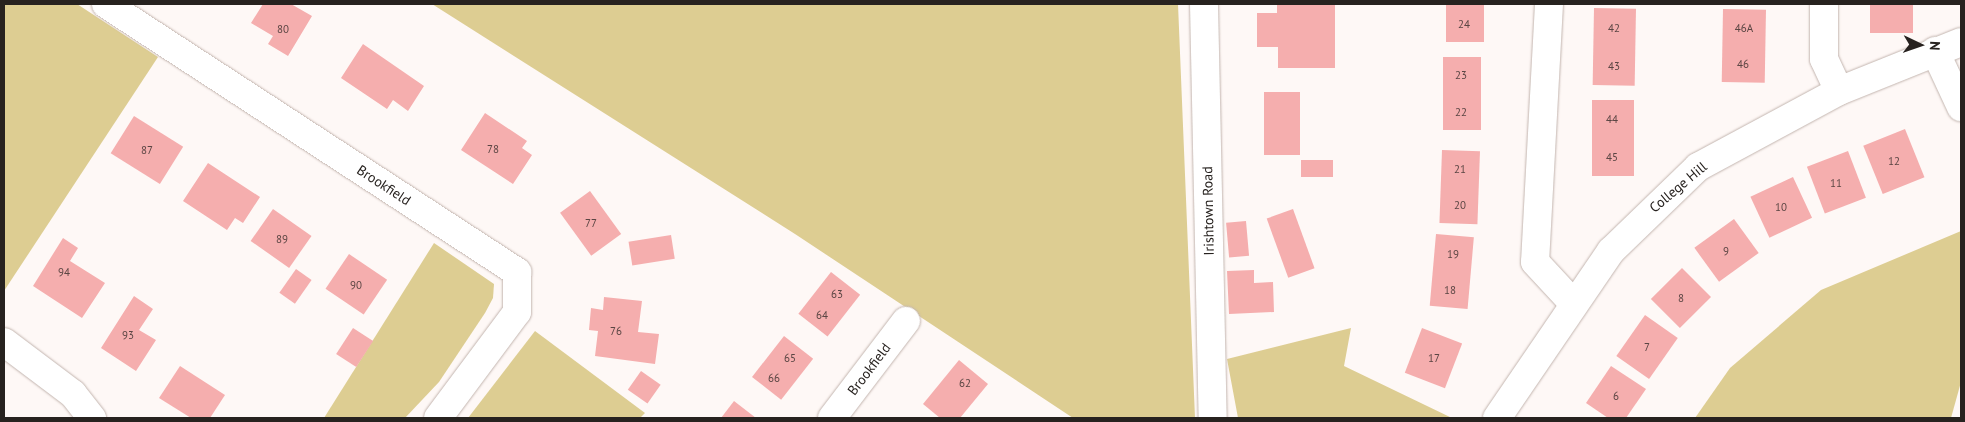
<!DOCTYPE html>
<html>
<head>
<meta charset="utf-8">
<style>
	body { margin:0 }
	#map { position:relative; width:1965px; height:422px; overflow:hidden; background:#fef8f6; font-family:"PT Sans",sans-serif }
	div>[style] { position:absolute }
	.green>* { inset:0; background:#ddcd92 }
	.building>* { inset:0; background:#f5aeae; transform-origin:0 0 }
	.roads { filter:drop-shadow(0 0 1px #c3b5af) drop-shadow(0 0 1px #c3b5af) }
	.minor>* { height:28px; margin:-14px; padding:0 14px; transform-origin:14px; border-radius:14px; background:#fff }
	span { translate:-50% -50%; white-space:nowrap; text-align:center; line-height:1.15; -webkit-text-stroke:4.5px #fff; paint-order:stroke }
	.number-label { font-size:11px; color:#5a4543 }
	.number-label span { -webkit-text-stroke-width:0 }
	.street-label { font-size:14px; color:#27221f }
	.frame { position:absolute; inset:0; border:5px solid #27221f; pointer-events:none }
	.north { position:absolute; left:1895px; top:20px; width:50px; height:50px; -webkit-text-stroke:4px #fff; paint-order:stroke; rotate:93deg; font-size:14px; font-weight:700; line-height:20px; text-align:center; color:#27221f }
	.north::after { content:''; display:block; margin:auto; width:18px; height:22px; background:#27221f; clip-path:polygon(50% 0,100% 100%,50% 72%,0 100%) }
</style>
</head>
<body>
<div id="map">
	<div class="green">
		<div style="clip-path:polygon(4px 4px,77px 4px,158px 57px,4px 291px)"></div>
		<div style="clip-path:polygon(432px 4px,1178px 4px,1195px 418px,1073px 418px,795px 234px)"></div>
		<div style="clip-path:polygon(1961px 231px,1961px 382px,1951px 418px,1695px 418px,1730px 368px,1821px 290px)"></div>
		<div style="clip-path:polygon(434px 243px,494px 284px,493px 298px,485px 313px,439px 382px,405px 418px,324px 418px)"></div>
		<div style="clip-path:polygon(1351px 328px,1344px 366px,1452px 418px,1238px 418px,1227px 359px)"></div>
		<div style="clip-path:polygon(535px 331px,645px 413px,640px 418px,468px 418px)"></div>
	</div>
	<div class="building">
		<div style="clip-path:polygon(263px 4px,291px 4px,312px 16px,288px 56px,268px 44px,273px 36px,251px 23px)"></div>
		<div style="clip-path:polygon(1277px 4px,1335px 4px,1335px 68px,1278px 68px,1278px 47px,1257px 47px,1257px 13px,1277px 13px)"></div>
		<div style="left:1446px;top:4px;width:38px;height:38px"></div>
		<div style="left:1870px;top:4px;width:43px;height:29px"></div>
		<div style="left:1594px;top:8px;width:42px;height:77px;rotate:1deg"></div>
		<div style="left:1723px;top:9px;width:43px;height:73px;rotate:1deg"></div>
		<div style="clip-path:polygon(363px 44px,424px 86px,408px 111px,393px 100px,387px 109px,341px 78px)"></div>
		<div style="left:1443px;top:57px;width:38px;height:73px"></div>
		<div style="left:1264px;top:92px;width:36px;height:63px"></div>
		<div style="left:1592px;top:100px;width:42px;height:76px"></div>
		<div style="clip-path:polygon(485px 113px,527px 141px,522px 148px,532px 155px,513px 184px,461px 150px)"></div>
		<div style="left:134px;top:116px;width:58px;height:44px;rotate:32deg"></div>
		<div style="left:1905px;top:129px;width:52px;height:45px;rotate:68deg"></div>
		<div style="left:1442px;top:150px;width:38px;height:73px;rotate:2deg"></div>
		<div style="left:1848px;top:151px;width:50px;height:44px;rotate:69deg"></div>
		<div style="left:1333px;top:160px;width:17px;height:32px;rotate:90deg"></div>
		<div style="clip-path:polygon(208px 163px,260px 197px,243px 223px,235px 218px,227px 230px,183px 201px)"></div>
		<div style="left:1793px;top:177px;width:45px;height:47px;rotate:65deg"></div>
		<div style="left:590px;top:191px;width:53px;height:37px;rotate:54deg"></div>
		<div style="left:273px;top:209px;width:47px;height:39px;rotate:35deg"></div>
		<div style="left:1293px;top:209px;width:63px;height:28px;rotate:70deg"></div>
		<div style="left:1734px;top:219px;width:42px;height:49px;rotate:54deg"></div>
		<div style="left:1246px;top:221px;width:35px;height:20px;rotate:85deg"></div>
		<div style="left:1436px;top:234px;width:38px;height:72px;rotate:5deg"></div>
		<div style="left:671px;top:235px;width:24px;height:43px;rotate:81deg"></div>
		<div style="clip-path:polygon(63px 238px,78px 248px,70px 261px,105px 283px,82px 318px,33px 286px)"></div>
		<div style="left:349px;top:254px;width:46px;height:42px;rotate:34deg"></div>
		<div style="left:1682px;top:268px;width:41px;height:44px;rotate:45deg"></div>
		<div style="left:296px;top:269px;width:19px;height:29px;rotate:35deg"></div>
		<div style="clip-path:polygon(1254px 270px,1254px 283px,1273px 282px,1274px 312px,1229px 314px,1227px 271px)"></div>
		<div style="left:831px;top:272px;width:37px;height:53px;rotate:38deg"></div>
		<div style="clip-path:polygon(134px 296px,153px 309px,139px 330px,156px 340px,136px 371px,101px 348px)"></div>
		<div style="clip-path:polygon(604px 297px,642px 301px,638px 332px,659px 334px,655px 364px,595px 356px,598px 331px,589px 330px,591px 308px,603px 310px)"></div>
		<div style="left:1645px;top:315px;width:40px;height:50px;rotate:35deg"></div>
		<div style="left:353px;top:328px;width:24px;height:31px;rotate:33deg"></div>
		<div style="left:1422px;top:328px;width:43px;height:48px;rotate:21deg"></div>
		<div style="left:784px;top:336px;width:37px;height:52px;rotate:38deg"></div>
		<div style="clip-path:polygon(959px 360px,988px 384px,960px 418px,940px 418px,923px 404px)"></div>
		<div style="clip-path:polygon(180px 366px,225px 395px,210px 418px,191px 418px,159px 398px)"></div>
		<div style="clip-path:polygon(1611px 366px,1646px 389px,1626px 418px,1608px 418px,1586px 403px)"></div>
		<div style="left:641px;top:371px;width:24px;height:23px;rotate:35deg"></div>
		<div style="clip-path:polygon(734px 401px,756px 418px,721px 418px)"></div>
	</div>
	<div class="roads">
		<div class="minor">
			<div style="left:106px;top:4px;width:491px;rotate:33.1deg"></div>
			<div style="left:517px;top:272px;width:40px;rotate:90deg"></div>
			<div style="left:517px;top:312px;width:132px;rotate:126.7deg"></div>
			<div style="left:1204px;top:4px;width:414px;rotate:88.8deg"></div>
			<div style="left:1549px;top:4px;width:258px;rotate:93.1deg"></div>
			<div style="left:1535px;top:262px;width:56px;rotate:47.2deg"></div>
			<div style="left:1824px;top:4px;width:55px;rotate:90deg"></div>
			<div style="left:1824px;top:59px;width:35px;rotate:65deg"></div>
			<div style="left:1935px;top:51px;width:62px;rotate:65.1deg"></div>
			<div style="left:4px;top:342px;width:86px;rotate:37deg"></div>
			<div style="left:73px;top:394px;width:31px;rotate:52deg"></div>
			<div style="left:832px;top:418px;width:122px;rotate:-52.7deg"></div>
			<div style="left:1497px;top:418px;width:202px;rotate:-55.7deg"></div>
			<div style="left:1611px;top:251px;width:121px;rotate:-44deg"></div>
			<div style="left:1698px;top:167px;width:160px;rotate:-28.3deg"></div>
			<div style="left:1839px;top:91px;width:131px;rotate:-21.9deg"></div>
		</div>
	</div>
	<div class="number-label">
		<span style="left:1464px;top:24px">24</span>
		<span style="left:1614px;top:28px">42</span>
		<span style="left:1744px;top:28px">46A</span>
		<span style="left:283px;top:29px">80</span>
		<span style="left:1743px;top:64px">46</span>
		<span style="left:1614px;top:66px">43</span>
		<span style="left:1461px;top:75px">23</span>
		<span style="left:1461px;top:112px">22</span>
		<span style="left:1612px;top:119px">44</span>
		<span style="left:493px;top:149px">78</span>
		<span style="left:147px;top:150px">87</span>
		<span style="left:1612px;top:157px">45</span>
		<span style="left:1894px;top:161px">12</span>
		<span style="left:1460px;top:169px">21</span>
		<span style="left:1836px;top:183px">11</span>
		<span style="left:1460px;top:205px">20</span>
		<span style="left:1781px;top:207px">10</span>
		<span style="left:591px;top:223px">77</span>
		<span style="left:282px;top:239px">89</span>
		<span style="left:1726px;top:251px">9</span>
		<span style="left:1453px;top:254px">19</span>
		<span style="left:64px;top:272px">94</span>
		<span style="left:356px;top:285px">90</span>
		<span style="left:1450px;top:290px">18</span>
		<span style="left:837px;top:294px">63</span>
		<span style="left:1681px;top:298px">8</span>
		<span style="left:822px;top:315px">64</span>
		<span style="left:616px;top:331px">76</span>
		<span style="left:128px;top:335px">93</span>
		<span style="left:1647px;top:347px">7</span>
		<span style="left:790px;top:358px">65</span>
		<span style="left:1434px;top:358px">17</span>
		<span style="left:774px;top:378px">66</span>
		<span style="left:965px;top:383px">62</span>
		<span style="left:1616px;top:396px">6</span>
	</div>
	<div class="street-label">
		<span style="left:384px;top:185px;rotate:33deg">Brookfield</span>
		<span style="left:1678px;top:187px;rotate:-40deg">College Hill</span>
		<span style="left:1208px;top:211px;rotate:-91deg">Irishtown Road</span>
		<span style="left:869px;top:369px;rotate:-53deg">Brookfield</span>
	</div>
	<div class="frame"></div>
	<div class="north">N</div>
</div>
</body>
</html>
